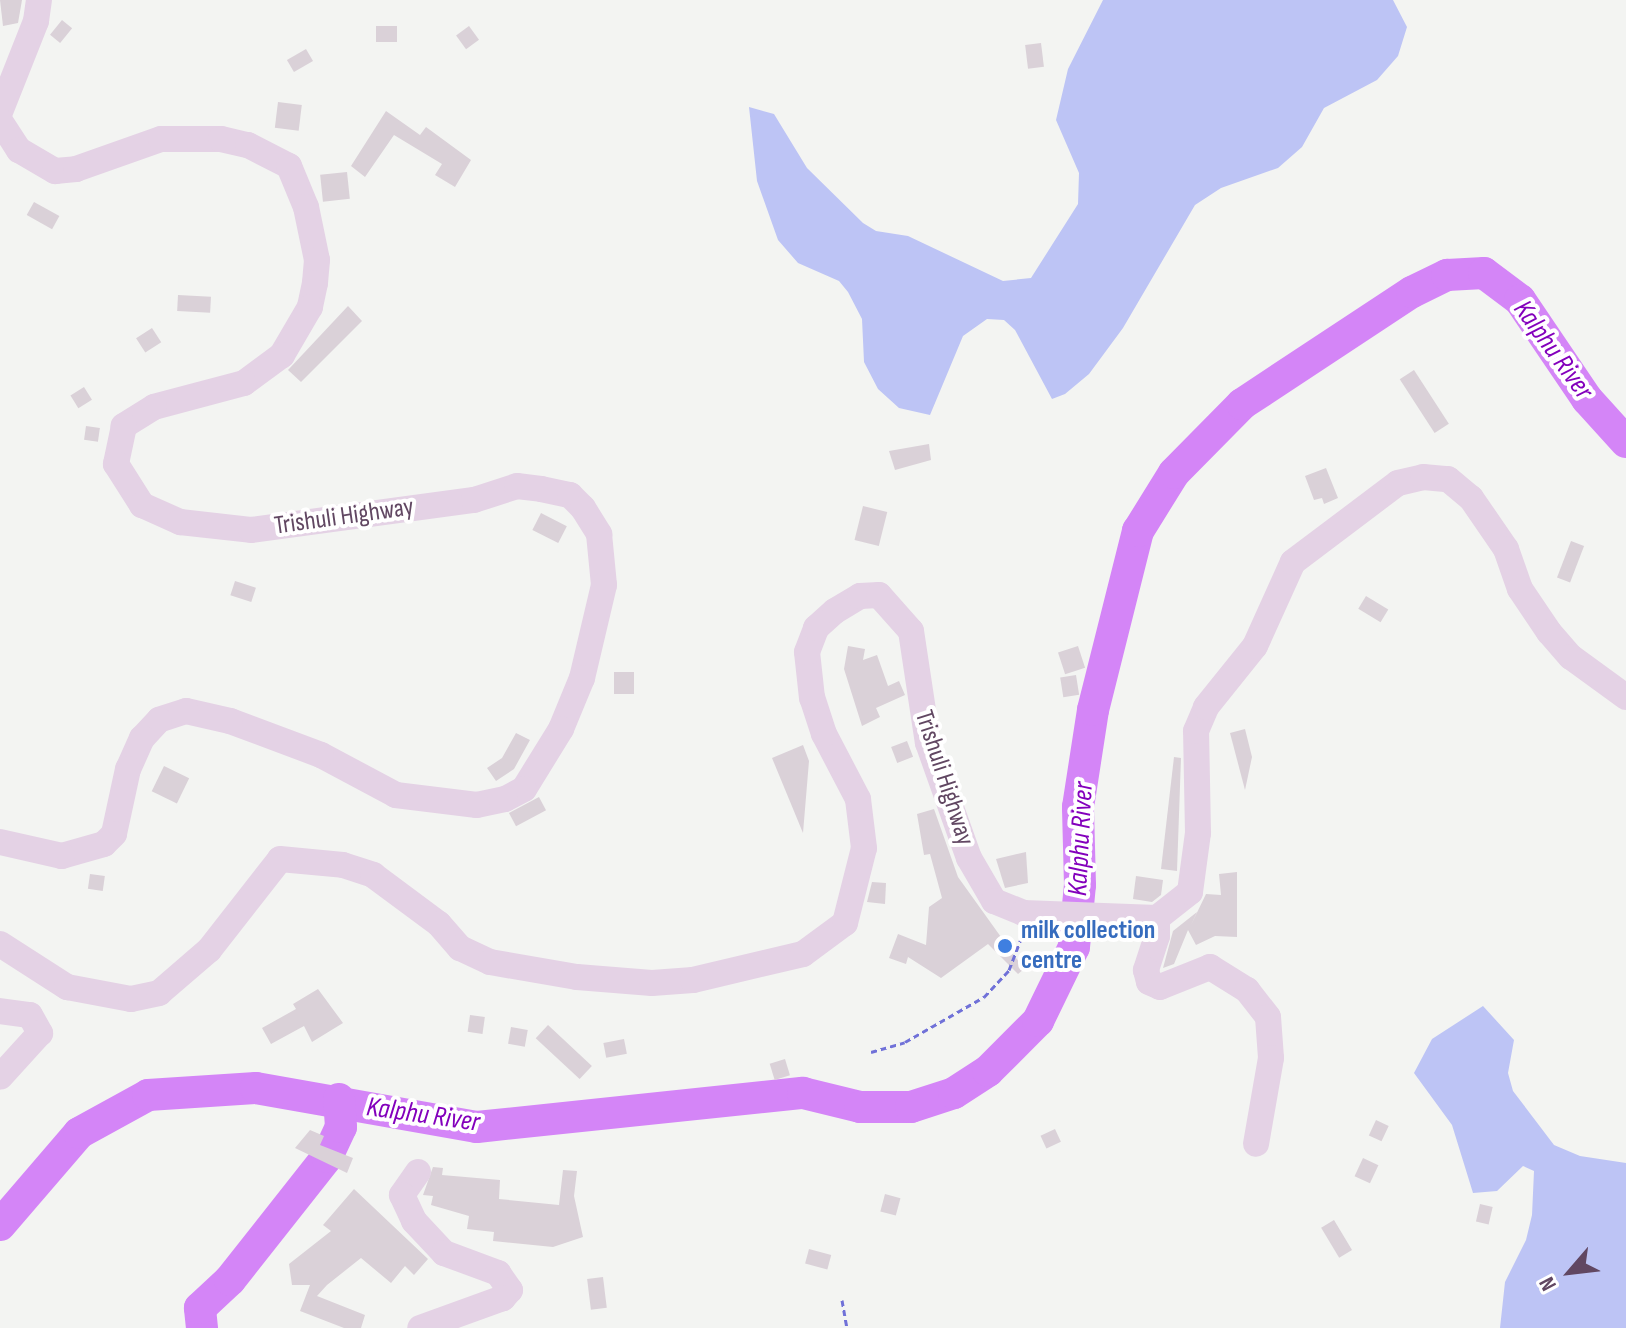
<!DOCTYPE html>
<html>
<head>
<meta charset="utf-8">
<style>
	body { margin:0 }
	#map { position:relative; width:1626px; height:1328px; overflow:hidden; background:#f3f4f2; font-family:"Sofia Sans Condensed",sans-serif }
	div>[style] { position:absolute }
	.green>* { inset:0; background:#bdc4f5 }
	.river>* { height:32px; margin:-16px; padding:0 16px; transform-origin:16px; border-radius:16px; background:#d485f7 }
	.building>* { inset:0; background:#dad1d8; transform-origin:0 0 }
	.path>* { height:3px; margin-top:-1.5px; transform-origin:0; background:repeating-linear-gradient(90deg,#7071d8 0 6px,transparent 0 10px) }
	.minor>* { height:26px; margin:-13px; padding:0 13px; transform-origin:13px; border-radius:13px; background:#e4d2e5 }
	.dots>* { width:22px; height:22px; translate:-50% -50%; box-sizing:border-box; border:4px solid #fff; border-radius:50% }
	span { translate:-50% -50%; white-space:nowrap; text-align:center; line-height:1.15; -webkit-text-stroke:8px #fff; paint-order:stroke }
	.street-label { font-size:26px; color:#614762 }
	.shop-label { font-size:26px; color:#366cbe; font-weight:700 }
	.left { translate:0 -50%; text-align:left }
	.water-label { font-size:28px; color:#8300bc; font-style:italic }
	.north { position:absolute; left:1530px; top:1232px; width:80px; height:80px; -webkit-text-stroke:6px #fff; paint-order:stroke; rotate:242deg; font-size:22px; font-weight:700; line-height:32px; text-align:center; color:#614762 }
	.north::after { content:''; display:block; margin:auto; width:28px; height:36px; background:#614762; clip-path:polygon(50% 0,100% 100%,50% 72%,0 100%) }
</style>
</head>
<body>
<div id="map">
	<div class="green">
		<div style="clip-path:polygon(1103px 0,1393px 0,1407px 27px,1398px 56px,1377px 80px,1324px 108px,1302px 147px,1278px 168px,1221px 188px,1195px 205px,1123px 328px,1089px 374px,1065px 394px,1052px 399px,1015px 330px,1004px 320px,987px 319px,963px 336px,930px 415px,899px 408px,878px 389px,864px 362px,862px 319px,848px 292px,839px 281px,798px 263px,778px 240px,757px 181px,749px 107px,774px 114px,807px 168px,863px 223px,876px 231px,908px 236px,1003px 281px,1031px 278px,1078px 204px,1079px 173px,1056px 120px,1068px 69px)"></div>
		<div style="clip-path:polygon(1483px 1006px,1514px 1040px,1508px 1073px,1513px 1091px,1554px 1145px,1580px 1156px,1626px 1163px,1626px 1328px,1500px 1328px,1505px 1282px,1526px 1240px,1532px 1215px,1534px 1171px,1523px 1166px,1497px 1191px,1473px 1193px,1452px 1125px,1414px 1073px,1432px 1039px)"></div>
	</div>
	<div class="river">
		<div style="left:0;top:1225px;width:121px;rotate:-49.3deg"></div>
		<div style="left:79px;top:1133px;width:79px;rotate:-28.8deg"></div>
		<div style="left:148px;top:1095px;width:108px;rotate:-3.7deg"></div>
		<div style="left:256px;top:1088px;width:224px;rotate:10deg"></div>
		<div style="left:477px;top:1127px;width:328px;rotate:-6deg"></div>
		<div style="left:803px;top:1093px;width:59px;rotate:13.8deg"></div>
		<div style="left:860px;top:1107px;width:51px"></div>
		<div style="left:911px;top:1107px;width:45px;rotate:-18deg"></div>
		<div style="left:954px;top:1093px;width:40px;rotate:-32.9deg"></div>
		<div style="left:988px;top:1071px;width:71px;rotate:-45deg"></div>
		<div style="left:1038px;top:1021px;width:82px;rotate:-64.1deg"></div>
		<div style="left:1074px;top:947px;width:62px;rotate:-84.5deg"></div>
		<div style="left:1080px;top:885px;width:78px;rotate:-91.5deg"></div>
		<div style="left:1078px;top:807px;width:98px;rotate:-81.2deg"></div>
		<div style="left:1093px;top:710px;width:185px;rotate:-75.9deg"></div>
		<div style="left:1138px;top:531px;width:68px;rotate:-58.2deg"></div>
		<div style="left:1174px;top:473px;width:97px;rotate:-45.4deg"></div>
		<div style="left:1242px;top:404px;width:204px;rotate:-33.4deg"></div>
		<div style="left:1412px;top:292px;width:39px;rotate:-26deg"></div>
		<div style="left:1447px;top:275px;width:37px;rotate:-3deg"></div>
		<div style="left:1484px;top:273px;width:45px;rotate:36.9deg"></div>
		<div style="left:1520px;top:300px;width:120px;rotate:55.9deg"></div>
		<div style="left:1587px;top:399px;width:58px;rotate:47.8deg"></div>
		<div style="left:202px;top:1328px;width:20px;rotate:-96deg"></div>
		<div style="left:200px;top:1308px;width:41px;rotate:-43deg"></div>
		<div style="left:230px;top:1280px;width:157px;rotate:-51.7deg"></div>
		<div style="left:327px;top:1157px;width:33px;rotate:-65deg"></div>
		<div style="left:341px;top:1127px;width:28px;rotate:-94deg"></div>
	</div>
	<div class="building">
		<div style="clip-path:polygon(0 0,22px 0,18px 23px,3px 26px)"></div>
		<div style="left:62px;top:20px;width:13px;height:19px;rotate:39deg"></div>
		<div style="left:376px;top:26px;width:21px;height:16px"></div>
		<div style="left:469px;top:26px;width:17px;height:16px;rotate:54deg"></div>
		<div style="left:1041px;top:43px;width:24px;height:16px;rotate:83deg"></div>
		<div style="left:306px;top:49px;width:14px;height:22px;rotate:60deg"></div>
		<div style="left:278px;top:102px;width:24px;height:26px;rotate:7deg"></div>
		<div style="clip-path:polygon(386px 111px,420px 135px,426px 127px,471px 160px,455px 187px,435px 175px,442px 164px,394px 135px,365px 177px,351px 166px)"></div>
		<div style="left:347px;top:172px;width:27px;height:27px;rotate:84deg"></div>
		<div style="left:34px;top:202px;width:29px;height:15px;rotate:29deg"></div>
		<div style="left:178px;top:295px;width:33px;height:16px;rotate:3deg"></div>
		<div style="clip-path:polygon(348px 306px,362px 321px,301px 382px,288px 370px)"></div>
		<div style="left:152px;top:328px;width:17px;height:19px;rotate:57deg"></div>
		<div style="left:1414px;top:370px;width:64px;height:17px;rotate:57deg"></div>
		<div style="left:84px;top:387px;width:15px;height:16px;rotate:58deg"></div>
		<div style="left:86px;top:426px;width:14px;height:14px;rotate:8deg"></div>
		<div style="clip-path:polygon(929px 444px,931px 460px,895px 470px,889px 451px)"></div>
		<div style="clip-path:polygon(1326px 468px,1338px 498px,1324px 504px,1322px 498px,1314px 500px,1305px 476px)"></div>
		<div style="left:863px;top:506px;width:25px;height:35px;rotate:14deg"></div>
		<div style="left:541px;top:513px;width:29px;height:19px;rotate:27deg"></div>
		<div style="left:1571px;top:541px;width:14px;height:39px;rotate:21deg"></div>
		<div style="left:235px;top:581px;width:22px;height:15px;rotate:18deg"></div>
		<div style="left:1366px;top:596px;width:26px;height:15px;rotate:31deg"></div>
		<div style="clip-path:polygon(848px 646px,865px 649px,863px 660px,877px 655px,888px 686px,899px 681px,905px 695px,876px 708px,880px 717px,862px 726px,844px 669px)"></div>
		<div style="left:1078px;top:646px;width:23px;height:21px;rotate:72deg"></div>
		<div style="left:614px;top:672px;width:20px;height:22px"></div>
		<div style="left:1076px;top:675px;width:20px;height:16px;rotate:81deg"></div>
		<div style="clip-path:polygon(1245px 729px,1252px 757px,1245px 790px,1230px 733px)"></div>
		<div style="clip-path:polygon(516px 733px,530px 740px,514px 769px,496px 781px,487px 768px,502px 758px)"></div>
		<div style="left:907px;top:741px;width:17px;height:17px;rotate:69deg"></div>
		<div style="clip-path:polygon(803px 745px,809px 761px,803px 833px,772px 758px)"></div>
		<div style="clip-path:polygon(1174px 757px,1181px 758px,1177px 871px,1161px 869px)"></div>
		<div style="left:164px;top:766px;width:28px;height:28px;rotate:26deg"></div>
		<div style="left:539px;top:797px;width:15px;height:34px;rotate:62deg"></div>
		<div style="clip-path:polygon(934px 809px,958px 877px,1024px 969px,1018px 974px,988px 944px,941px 978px,908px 957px,906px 964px,889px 958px,898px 934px,926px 945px,929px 907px,942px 898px,930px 854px,924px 855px,917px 814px)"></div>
		<div style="clip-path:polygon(1026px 852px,1028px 883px,1005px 888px,996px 859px)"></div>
		<div style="clip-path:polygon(1237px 872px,1237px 937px,1215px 936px,1196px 945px,1188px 930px,1174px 964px,1163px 968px,1173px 931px,1197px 912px,1191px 925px,1206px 894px,1221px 895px,1219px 874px)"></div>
		<div style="left:90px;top:874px;width:15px;height:15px;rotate:8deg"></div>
		<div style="clip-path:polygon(1136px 876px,1163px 880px,1161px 895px,1152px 902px,1133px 899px)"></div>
		<div style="clip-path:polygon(872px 882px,886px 883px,885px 904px,867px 902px)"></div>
		<div style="clip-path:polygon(318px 989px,343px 1023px,312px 1042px,304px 1026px,271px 1044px,262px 1028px,296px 1009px,293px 1004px)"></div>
		<div style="left:470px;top:1015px;width:15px;height:17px;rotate:8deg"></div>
		<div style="left:548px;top:1025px;width:60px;height:18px;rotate:43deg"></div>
		<div style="left:511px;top:1027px;width:17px;height:17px;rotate:10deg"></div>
		<div style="left:624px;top:1039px;width:15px;height:21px;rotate:79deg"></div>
		<div style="left:785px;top:1059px;width:17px;height:16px;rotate:73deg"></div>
		<div style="left:1376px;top:1120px;width:14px;height:17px;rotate:25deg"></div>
		<div style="left:1055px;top:1129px;width:14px;height:16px;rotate:65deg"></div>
		<div style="clip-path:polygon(310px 1130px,324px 1136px,320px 1145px,353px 1158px,347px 1173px,295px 1148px)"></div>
		<div style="left:1363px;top:1158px;width:17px;height:20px;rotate:25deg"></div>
		<div style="clip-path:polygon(433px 1167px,443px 1168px,442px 1175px,500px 1180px,499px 1199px,559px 1205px,563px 1170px,577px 1171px,574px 1196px,583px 1237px,553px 1247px,493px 1241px,494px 1232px,467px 1229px,469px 1216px,431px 1205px,433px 1196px,423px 1195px)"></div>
		<div style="clip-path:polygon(354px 1189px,428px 1259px,414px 1275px,405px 1266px,391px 1283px,361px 1258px,327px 1285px,317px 1296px,365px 1315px,361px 1328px,344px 1328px,300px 1311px,310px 1285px,292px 1285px,289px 1264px,331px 1231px,323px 1225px)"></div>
		<div style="left:885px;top:1194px;width:16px;height:18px;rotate:15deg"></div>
		<div style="left:1480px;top:1204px;width:13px;height:18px;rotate:13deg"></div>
		<div style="left:1334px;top:1220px;width:35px;height:15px;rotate:59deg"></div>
		<div style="left:809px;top:1249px;width:23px;height:15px;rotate:15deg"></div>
		<div style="left:603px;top:1277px;width:31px;height:16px;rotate:83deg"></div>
	</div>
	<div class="path">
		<div style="left:871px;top:1052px;width:35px;rotate:-16deg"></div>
		<div style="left:905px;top:1042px;width:91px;rotate:-29.7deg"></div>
		<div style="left:984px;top:997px;width:37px;rotate:-47deg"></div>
		<div style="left:1009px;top:970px;width:36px;rotate:-69deg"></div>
		<div style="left:842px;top:1300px;width:28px;rotate:80deg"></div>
	</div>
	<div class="minor">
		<div style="left:0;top:112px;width:98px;rotate:-68.4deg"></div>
		<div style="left:36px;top:21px;width:21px;rotate:-82deg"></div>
		<div style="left:0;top:121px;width:35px;rotate:57deg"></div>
		<div style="left:19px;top:150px;width:42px;rotate:30.3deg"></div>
		<div style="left:55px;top:171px;width:21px;rotate:-5deg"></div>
		<div style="left:76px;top:169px;width:90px;rotate:-19.4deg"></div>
		<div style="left:161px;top:139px;width:60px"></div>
		<div style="left:221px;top:139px;width:28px;rotate:13deg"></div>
		<div style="left:248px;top:145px;width:46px;rotate:27.1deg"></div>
		<div style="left:289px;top:166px;width:44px;rotate:67.5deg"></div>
		<div style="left:306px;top:207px;width:54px;rotate:78.3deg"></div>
		<div style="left:317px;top:260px;width:23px;rotate:95deg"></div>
		<div style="left:315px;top:283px;width:25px;rotate:102deg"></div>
		<div style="left:310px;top:307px;width:56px;rotate:120.3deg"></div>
		<div style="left:282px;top:355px;width:47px;rotate:143.6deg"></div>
		<div style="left:244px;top:383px;width:93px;rotate:165.1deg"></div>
		<div style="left:154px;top:407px;width:36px;rotate:148deg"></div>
		<div style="left:124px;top:426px;width:39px;rotate:102deg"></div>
		<div style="left:116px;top:464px;width:49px;rotate:57.6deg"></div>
		<div style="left:142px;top:505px;width:42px;rotate:24.1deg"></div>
		<div style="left:180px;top:522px;width:71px;rotate:6.4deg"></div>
		<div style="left:251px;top:530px;width:225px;rotate:-7.7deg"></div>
		<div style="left:474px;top:500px;width:45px;rotate:-18deg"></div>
		<div style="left:517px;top:486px;width:24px;rotate:7deg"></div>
		<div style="left:541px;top:489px;width:30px;rotate:12deg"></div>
		<div style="left:570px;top:495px;width:18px;rotate:45deg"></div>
		<div style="left:583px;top:508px;width:31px;rotate:58deg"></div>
		<div style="left:599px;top:534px;width:51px;rotate:84.4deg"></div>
		<div style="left:604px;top:585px;width:96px;rotate:103.3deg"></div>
		<div style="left:582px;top:678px;width:55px;rotate:112.4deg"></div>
		<div style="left:561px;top:729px;width:70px;rotate:121.7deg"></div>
		<div style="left:524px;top:789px;width:21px;rotate:152deg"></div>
		<div style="left:505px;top:799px;width:29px;rotate:168deg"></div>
		<div style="left:477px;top:805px;width:82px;rotate:-173deg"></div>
		<div style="left:396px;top:795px;width:85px;rotate:-151.9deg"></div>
		<div style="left:321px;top:755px;width:97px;rotate:-159.5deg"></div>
		<div style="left:230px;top:721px;width:45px;rotate:-167.2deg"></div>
		<div style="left:186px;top:711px;width:28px;rotate:162deg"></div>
		<div style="left:159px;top:720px;width:25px;rotate:133deg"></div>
		<div style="left:142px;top:738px;width:34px;rotate:114deg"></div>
		<div style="left:128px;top:769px;width:66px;rotate:102.2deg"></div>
		<div style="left:114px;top:834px;width:14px;rotate:135deg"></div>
		<div style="left:104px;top:844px;width:44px;rotate:164.1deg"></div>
		<div style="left:62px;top:856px;width:64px;rotate:-167.3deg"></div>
		<div style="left:1157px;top:918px;width:18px;rotate:90deg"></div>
		<div style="left:1157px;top:936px;width:36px;rotate:108deg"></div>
		<div style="left:1146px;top:970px;width:12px;rotate:76deg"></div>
		<div style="left:1149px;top:982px;width:12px;rotate:24deg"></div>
		<div style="left:1160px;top:987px;width:54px;rotate:-21.8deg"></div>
		<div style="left:1210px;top:967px;width:44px;rotate:31.9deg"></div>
		<div style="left:1247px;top:990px;width:34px;rotate:52deg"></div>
		<div style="left:1268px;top:1017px;width:41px;rotate:85.8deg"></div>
		<div style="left:1271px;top:1058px;width:87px;rotate:99.9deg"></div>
		<div style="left:0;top:944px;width:80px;rotate:32.7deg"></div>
		<div style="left:67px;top:987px;width:65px;rotate:10.6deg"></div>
		<div style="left:131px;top:999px;width:29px;rotate:-12deg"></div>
		<div style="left:159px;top:993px;width:66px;rotate:-40.7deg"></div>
		<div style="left:209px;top:950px;width:115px;rotate:-52deg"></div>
		<div style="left:280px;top:859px;width:63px;rotate:5.4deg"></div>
		<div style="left:343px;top:865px;width:32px;rotate:18deg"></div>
		<div style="left:373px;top:875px;width:82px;rotate:36.6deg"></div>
		<div style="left:439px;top:924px;width:32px;rotate:49deg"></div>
		<div style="left:460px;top:948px;width:33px;rotate:25deg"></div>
		<div style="left:490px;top:962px;width:88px;rotate:9.8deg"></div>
		<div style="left:577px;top:977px;width:75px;rotate:4.6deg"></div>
		<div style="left:652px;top:983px;width:41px;rotate:-4.2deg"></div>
		<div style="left:693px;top:980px;width:113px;rotate:-13.3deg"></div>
		<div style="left:803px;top:954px;width:52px;rotate:-36.4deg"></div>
		<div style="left:845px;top:923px;width:77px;rotate:-75.8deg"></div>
		<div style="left:864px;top:848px;width:49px;rotate:-97deg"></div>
		<div style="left:858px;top:799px;width:73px;rotate:-117.6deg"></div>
		<div style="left:824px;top:734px;width:38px;rotate:-108deg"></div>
		<div style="left:812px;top:698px;width:46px;rotate:-96.2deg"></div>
		<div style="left:807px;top:652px;width:26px;rotate:-69deg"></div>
		<div style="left:816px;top:628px;width:25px;rotate:-42deg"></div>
		<div style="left:835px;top:611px;width:29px;rotate:-31deg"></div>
		<div style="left:860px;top:596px;width:19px;rotate:-3deg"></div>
		<div style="left:879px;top:595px;width:48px;rotate:48.4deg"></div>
		<div style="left:911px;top:631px;width:113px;rotate:81.4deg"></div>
		<div style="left:928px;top:743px;width:122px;rotate:70.4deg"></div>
		<div style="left:969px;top:858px;width:50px;rotate:59.8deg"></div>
		<div style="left:994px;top:901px;width:31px;rotate:22deg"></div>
		<div style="left:1023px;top:913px;width:134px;rotate:2.1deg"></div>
		<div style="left:1157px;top:918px;width:42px;rotate:-38.2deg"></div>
		<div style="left:1190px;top:892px;width:60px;rotate:-82.3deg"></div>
		<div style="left:1198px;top:833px;width:102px;rotate:-91.1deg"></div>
		<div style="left:1196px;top:731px;width:26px;rotate:-67deg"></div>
		<div style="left:1206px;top:707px;width:78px;rotate:-51.2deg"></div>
		<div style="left:1255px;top:646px;width:92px;rotate:-65.7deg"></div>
		<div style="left:1293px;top:562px;width:131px;rotate:-37deg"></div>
		<div style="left:1398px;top:483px;width:26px;rotate:-13deg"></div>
		<div style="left:1423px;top:477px;width:25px;rotate:5deg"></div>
		<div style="left:1448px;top:479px;width:30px;rotate:40deg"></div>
		<div style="left:1471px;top:498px;width:62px;rotate:55.5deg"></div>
		<div style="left:1506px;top:549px;width:42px;rotate:70.7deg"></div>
		<div style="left:1520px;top:589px;width:52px;rotate:56deg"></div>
		<div style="left:1549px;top:632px;width:33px;rotate:49deg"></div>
		<div style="left:1571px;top:657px;width:68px;rotate:36deg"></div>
		<div style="left:0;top:1011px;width:30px;rotate:8deg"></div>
		<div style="left:30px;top:1015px;width:21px;rotate:61deg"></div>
		<div style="left:40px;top:1033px;width:59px;rotate:132.3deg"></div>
		<div style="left:418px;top:1172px;width:28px;rotate:125deg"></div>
		<div style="left:402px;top:1195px;width:29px;rotate:65deg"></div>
		<div style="left:414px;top:1221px;width:44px;rotate:46.8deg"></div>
		<div style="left:444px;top:1253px;width:58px;rotate:20.3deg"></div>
		<div style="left:498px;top:1273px;width:21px;rotate:55deg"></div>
		<div style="left:510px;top:1290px;width:11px;rotate:131deg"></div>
		<div style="left:503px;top:1298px;width:88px;rotate:160.1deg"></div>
	</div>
	<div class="dots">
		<div style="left:1005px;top:946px;background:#3f7fe0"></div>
	</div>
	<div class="street-label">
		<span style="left:344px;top:517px;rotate:-8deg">Trishuli Highway</span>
		<span style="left:944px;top:778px;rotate:72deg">Trishuli Highway</span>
	</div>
	<div class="shop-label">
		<span class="left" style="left:1021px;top:946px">milk collection<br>centre</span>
	</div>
	<div class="water-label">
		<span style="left:1553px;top:350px;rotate:54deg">Kalphu River</span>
		<span style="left:1081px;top:839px;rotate:-87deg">Kalphu River</span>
		<span style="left:423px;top:1115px;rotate:8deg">Kalphu River</span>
	</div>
	<div class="north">N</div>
</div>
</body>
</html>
